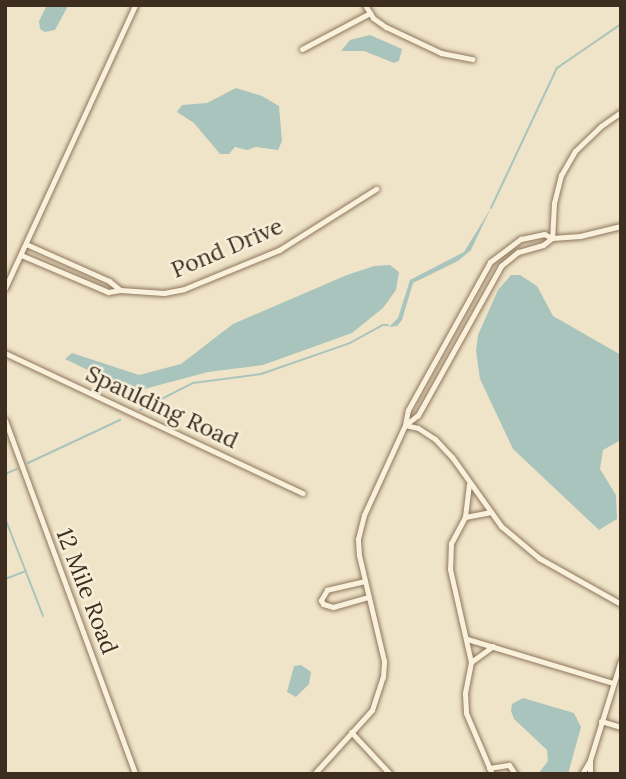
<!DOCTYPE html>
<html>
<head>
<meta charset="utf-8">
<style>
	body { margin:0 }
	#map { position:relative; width:626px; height:779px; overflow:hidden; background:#f0e4c8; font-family:Lora,serif }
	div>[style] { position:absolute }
	.water>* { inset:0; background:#a9c4bc }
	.stream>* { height:2px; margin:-1px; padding:0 1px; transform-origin:1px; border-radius:1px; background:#a9c4bc }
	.roads { filter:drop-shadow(0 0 2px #8d765c) drop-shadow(0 0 2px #8d765c) }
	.street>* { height:5px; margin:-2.5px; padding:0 2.5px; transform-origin:2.5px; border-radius:2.5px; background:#faf1dc }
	span { translate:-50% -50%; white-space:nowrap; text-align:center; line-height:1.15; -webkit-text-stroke:5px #f7eed8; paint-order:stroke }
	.street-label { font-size:23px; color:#3d2e20 }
	.frame { position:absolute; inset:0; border:7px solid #3d2e20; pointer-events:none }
</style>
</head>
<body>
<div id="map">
	<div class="water">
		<div style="clip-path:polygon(47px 5px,68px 6px,55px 30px,45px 32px,40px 29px,39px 21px)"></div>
		<div style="clip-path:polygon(370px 35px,402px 49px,399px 61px,394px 63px,364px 51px,341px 51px,350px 40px)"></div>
		<div style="clip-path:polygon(236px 88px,262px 96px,279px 106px,282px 141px,278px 150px,256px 147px,247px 150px,235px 147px,229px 154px,220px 154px,194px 123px,177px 112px,182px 105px,207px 103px)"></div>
		<div style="clip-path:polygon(491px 208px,471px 250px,458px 261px,413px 283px,402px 320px,397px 326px,389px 327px,398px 318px,410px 280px,464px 252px)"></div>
		<div style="clip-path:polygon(390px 265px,399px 272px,396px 290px,383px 308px,352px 333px,263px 365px,208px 372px,133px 392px,65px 359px,72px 353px,139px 375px,181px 364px,233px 324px,347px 275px,374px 266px)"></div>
		<div style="clip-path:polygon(511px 275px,520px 275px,537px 286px,553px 316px,621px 355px,621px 440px,603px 450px,600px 469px,616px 495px,617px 519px,599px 530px,513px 449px,480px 379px,476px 351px,478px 335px,498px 290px)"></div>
		<div style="clip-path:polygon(301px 665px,311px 672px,309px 684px,296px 697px,287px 692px,294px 666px)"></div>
		<div style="clip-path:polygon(523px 698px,574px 713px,581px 727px,568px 774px,538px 774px,548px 761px,547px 750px,514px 719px,511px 711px,512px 704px)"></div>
	</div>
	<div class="stream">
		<div style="left:491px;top:208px;width:155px;rotate:-64.8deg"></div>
		<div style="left:557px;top:68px;width:78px;rotate:-34.5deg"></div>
		<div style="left:140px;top:410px;width:59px;rotate:-27deg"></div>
		<div style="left:193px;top:383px;width:69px;rotate:-7.5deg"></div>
		<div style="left:261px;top:374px;width:94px;rotate:-19.2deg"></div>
		<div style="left:350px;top:343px;width:37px;rotate:-29deg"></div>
		<div style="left:382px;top:325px;width:6px"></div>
		<div style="left:28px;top:463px;width:102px;rotate:-25.1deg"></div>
		<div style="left:5px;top:474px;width:13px;rotate:-23deg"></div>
		<div style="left:5px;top:518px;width:105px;rotate:68.8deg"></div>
		<div style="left:5px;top:579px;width:22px;rotate:-21deg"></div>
	</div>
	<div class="roads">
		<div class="street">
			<div style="left:365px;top:5px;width:15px;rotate:58deg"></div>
			<div style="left:373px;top:18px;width:16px;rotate:35deg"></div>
			<div style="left:386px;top:27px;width:61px;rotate:25.3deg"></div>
			<div style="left:441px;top:53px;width:32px;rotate:11deg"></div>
			<div style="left:302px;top:49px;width:77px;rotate:-27.9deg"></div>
			<div style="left:621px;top:112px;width:24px;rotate:145deg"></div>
			<div style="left:601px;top:126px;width:36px;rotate:136deg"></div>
			<div style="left:575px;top:151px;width:28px;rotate:120deg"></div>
			<div style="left:561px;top:175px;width:29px;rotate:104deg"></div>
			<div style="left:554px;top:203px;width:35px;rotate:93deg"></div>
			<div style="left:552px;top:238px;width:28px;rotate:-4deg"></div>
			<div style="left:580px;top:236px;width:42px;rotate:-13.7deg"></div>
			<div style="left:26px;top:244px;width:91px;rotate:24deg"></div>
			<div style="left:109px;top:281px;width:14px;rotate:39deg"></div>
			<div style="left:21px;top:255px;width:95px;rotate:23deg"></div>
			<div style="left:108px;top:292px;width:12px;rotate:-9deg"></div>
			<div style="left:120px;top:290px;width:44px;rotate:3.9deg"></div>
			<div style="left:164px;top:293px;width:20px;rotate:-11deg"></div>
			<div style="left:184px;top:289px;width:103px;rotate:-22.3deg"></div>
			<div style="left:279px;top:250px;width:115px;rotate:-32.2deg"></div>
			<div style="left:5px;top:288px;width:311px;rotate:-65.3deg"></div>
			<div style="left:5px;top:353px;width:329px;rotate:25.2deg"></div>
			<div style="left:5px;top:420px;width:377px;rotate:69.8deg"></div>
			<div style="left:405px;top:425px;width:13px;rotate:13deg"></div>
			<div style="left:418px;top:428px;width:20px;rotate:33deg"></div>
			<div style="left:435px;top:439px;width:25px;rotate:47deg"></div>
			<div style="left:452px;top:457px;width:85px;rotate:54.6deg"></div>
			<div style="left:501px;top:526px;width:50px;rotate:40.1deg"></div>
			<div style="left:539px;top:558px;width:94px;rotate:29.3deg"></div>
			<div style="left:469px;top:484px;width:33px;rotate:97deg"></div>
			<div style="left:465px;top:517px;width:30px;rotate:118deg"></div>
			<div style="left:451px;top:543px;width:26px;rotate:92deg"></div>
			<div style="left:450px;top:569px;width:95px;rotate:77.3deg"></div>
			<div style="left:471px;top:662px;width:32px;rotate:101deg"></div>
			<div style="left:465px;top:693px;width:20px;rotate:87deg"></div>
			<div style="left:466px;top:713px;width:66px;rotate:66.9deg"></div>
			<div style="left:465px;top:517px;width:25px;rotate:-11deg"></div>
			<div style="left:365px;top:581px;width:39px;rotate:167deg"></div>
			<div style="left:327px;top:590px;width:12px;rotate:121deg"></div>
			<div style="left:321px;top:600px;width:4px;rotate:63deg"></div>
			<div style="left:323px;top:604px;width:10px;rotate:17deg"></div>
			<div style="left:333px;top:607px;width:37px;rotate:-16deg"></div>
			<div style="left:467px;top:639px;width:152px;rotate:16.8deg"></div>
			<div style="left:471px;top:662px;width:27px;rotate:-36deg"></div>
			<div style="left:601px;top:721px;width:21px;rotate:17deg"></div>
			<div style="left:351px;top:732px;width:57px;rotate:47.1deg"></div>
			<div style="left:489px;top:768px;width:20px;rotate:-9deg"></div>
			<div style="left:509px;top:765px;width:11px;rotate:56deg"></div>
			<div style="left:314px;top:774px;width:86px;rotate:-47.8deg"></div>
			<div style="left:372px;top:710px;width:35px;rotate:-72deg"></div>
			<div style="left:383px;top:677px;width:16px;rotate:-86deg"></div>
			<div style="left:384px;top:661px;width:109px;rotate:-103.3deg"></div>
			<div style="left:359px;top:555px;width:16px;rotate:-94deg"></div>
			<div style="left:358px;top:539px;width:25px;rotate:-76deg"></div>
			<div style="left:364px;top:515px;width:99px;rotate:-65.5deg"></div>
			<div style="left:405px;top:425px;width:15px;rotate:-79deg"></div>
			<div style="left:408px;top:410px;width:169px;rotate:-61deg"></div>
			<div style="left:490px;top:262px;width:39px;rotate:-37deg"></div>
			<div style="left:521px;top:239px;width:24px;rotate:-12deg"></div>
			<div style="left:544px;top:234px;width:9px;rotate:27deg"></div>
			<div style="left:552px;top:238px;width:11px;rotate:142deg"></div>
			<div style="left:543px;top:245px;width:26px;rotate:164deg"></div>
			<div style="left:518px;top:252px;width:22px;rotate:141deg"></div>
			<div style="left:501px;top:266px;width:171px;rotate:119.1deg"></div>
			<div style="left:418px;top:415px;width:16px;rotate:142deg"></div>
			<div style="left:582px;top:774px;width:16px;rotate:-60deg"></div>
			<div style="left:590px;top:774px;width:14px;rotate:-90deg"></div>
			<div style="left:590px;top:760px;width:105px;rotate:-72.8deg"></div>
		</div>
	</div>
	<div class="street-label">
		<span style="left:227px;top:248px;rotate:-23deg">Pond Drive</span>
		<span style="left:162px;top:407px;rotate:25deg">Spaulding Road</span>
		<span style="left:87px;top:591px;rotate:69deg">12 Mile Road</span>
	</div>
	<div class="frame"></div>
</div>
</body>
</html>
